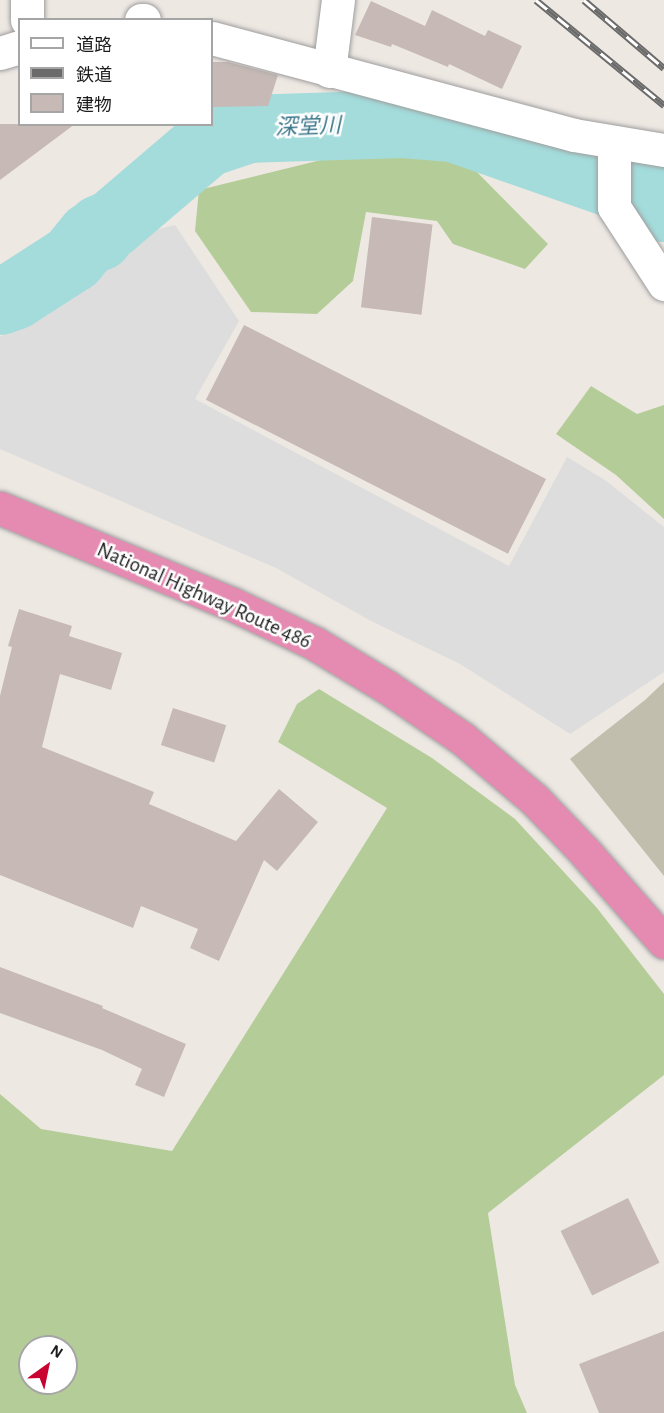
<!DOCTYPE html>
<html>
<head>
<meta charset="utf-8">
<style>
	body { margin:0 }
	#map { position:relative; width:664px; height:1413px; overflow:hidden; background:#eee8e3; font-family:"Alegreya Sans","Noto Sans JP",sans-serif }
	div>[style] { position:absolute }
	.construction>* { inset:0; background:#c2beae }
	.forest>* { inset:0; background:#b4cd98 }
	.parking>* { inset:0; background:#ddd }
	.river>* { height:68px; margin:-34px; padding:0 34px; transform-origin:34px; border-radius:34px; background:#a3dcdb }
	.building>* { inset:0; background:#c6b9b6; transform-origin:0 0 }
	.roads { filter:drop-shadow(0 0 2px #9e9e9e) drop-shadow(0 0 2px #9e9e9e) }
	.minor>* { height:33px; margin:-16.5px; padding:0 16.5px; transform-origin:16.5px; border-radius:16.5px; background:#fff }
	.highway>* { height:33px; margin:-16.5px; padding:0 16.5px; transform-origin:16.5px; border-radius:16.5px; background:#e58ab1 }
	.rail>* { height:7px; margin-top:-3.5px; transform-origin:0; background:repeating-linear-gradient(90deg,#fff 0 14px,#6b6b6b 0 28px); box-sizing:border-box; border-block:2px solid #6b6b6b }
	span { translate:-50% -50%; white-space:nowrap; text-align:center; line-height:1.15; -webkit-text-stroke:5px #fff; paint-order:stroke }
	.street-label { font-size:21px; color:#1d1d1d }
	.water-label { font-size:22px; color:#3f788c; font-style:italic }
	.legend { position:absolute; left:18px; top:18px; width:195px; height:108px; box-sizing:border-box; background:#fff; border:2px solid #a5a5a5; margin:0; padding:8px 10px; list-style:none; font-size:18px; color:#1d1d1d }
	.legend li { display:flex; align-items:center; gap:12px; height:30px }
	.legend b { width:30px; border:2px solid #a5a5a5 }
	.north { position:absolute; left:18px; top:1335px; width:60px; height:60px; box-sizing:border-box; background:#fff; border:2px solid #a5a5a5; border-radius:50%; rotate:33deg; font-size:16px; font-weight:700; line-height:24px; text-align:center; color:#1d1d1d }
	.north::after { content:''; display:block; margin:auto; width:21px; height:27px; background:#c80231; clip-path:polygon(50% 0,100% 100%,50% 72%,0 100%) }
</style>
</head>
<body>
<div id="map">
	<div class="construction">
		<div style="clip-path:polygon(664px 682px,664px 876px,570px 759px,645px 700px)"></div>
	</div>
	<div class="forest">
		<div style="clip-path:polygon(402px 140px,462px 157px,548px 244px,525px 269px,453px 244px,437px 221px,366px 212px,353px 281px,317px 314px,251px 312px,195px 231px,199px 190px)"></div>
		<div style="clip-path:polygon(591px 386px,637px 414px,664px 405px,664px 519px,616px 475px,556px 434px)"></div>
		<div style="clip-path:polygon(evenodd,319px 689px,432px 758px,515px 819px,597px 908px,664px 994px,664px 1075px,488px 1213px,515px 1385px,527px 1413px,0 1413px,0 1094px,41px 1129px,172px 1151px,387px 808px,278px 742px,297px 704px,319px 689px,30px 1347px,66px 1347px,66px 1383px,30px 1383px,30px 1347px)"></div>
	</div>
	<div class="parking">
		<div style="clip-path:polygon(175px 225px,239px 321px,195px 399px,509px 566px,567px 457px,605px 480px,664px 527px,664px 672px,570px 734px,460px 664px,371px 621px,276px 568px,0 449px,0 337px,55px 297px,88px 261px,122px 238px)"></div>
	</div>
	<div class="river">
		<div style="left:0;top:301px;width:15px;rotate:-20deg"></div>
		<div style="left:14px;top:296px;width:70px;rotate:-32.8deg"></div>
		<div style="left:73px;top:258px;width:28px;rotate:-51deg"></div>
		<div style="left:91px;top:236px;width:8px;rotate:7deg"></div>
		<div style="left:99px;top:237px;width:8px;rotate:-83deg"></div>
		<div style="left:100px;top:229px;width:13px;rotate:-23deg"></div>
		<div style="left:112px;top:224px;width:125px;rotate:-40.5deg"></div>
		<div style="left:207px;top:143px;width:44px;rotate:-18.4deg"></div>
		<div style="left:249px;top:129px;width:154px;rotate:-1.9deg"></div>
		<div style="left:403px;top:124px;width:50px;rotate:4.6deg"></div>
		<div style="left:453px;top:128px;width:202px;rotate:19.3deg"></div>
		<div style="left:644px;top:195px;width:24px;rotate:33deg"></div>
	</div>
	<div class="building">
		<div style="clip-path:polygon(371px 1px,425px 26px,432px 10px,485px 36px,488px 30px,522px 46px,502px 89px,449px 64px,448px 67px,392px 44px,391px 47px,355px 35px)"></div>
		<div style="clip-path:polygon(212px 62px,228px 62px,278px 75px,268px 106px,212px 107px)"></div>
		<div style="clip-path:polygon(0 124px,75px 124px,0 180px)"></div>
		<div style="left:372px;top:217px;width:61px;height:91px;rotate:7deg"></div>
		<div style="left:244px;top:325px;width:339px;height:84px;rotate:27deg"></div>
		<div style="clip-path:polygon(19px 609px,72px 626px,69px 636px,122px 653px,111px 690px,60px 674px,42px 747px,154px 792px,149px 804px,236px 841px,279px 789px,318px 822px,277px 871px,264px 860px,219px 961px,190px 948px,198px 929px,141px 906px,133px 928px,0 875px,0 696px,12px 647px,8px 646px)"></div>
		<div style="left:173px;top:708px;width:56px;height:39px;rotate:18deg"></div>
		<div style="clip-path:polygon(0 967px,103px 1006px,102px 1008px,186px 1044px,164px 1097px,135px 1085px,142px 1069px,102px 1050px,0 1013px)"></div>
		<div style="left:628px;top:1198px;width:72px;height:75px;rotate:64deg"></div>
		<div style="clip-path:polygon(664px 1331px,664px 1413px,599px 1413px,579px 1364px)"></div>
	</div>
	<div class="roads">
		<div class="minor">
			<div style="left:27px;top:20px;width:20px;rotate:-90deg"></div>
			<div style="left:141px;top:20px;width:3px"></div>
			<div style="left:212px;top:38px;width:375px;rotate:15deg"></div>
			<div style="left:574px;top:135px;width:91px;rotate:9.5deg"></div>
			<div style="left:0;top:53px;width:21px;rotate:-17deg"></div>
			<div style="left:329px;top:71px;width:72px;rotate:-82.8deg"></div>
			<div style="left:614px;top:142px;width:65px;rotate:90deg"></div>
			<div style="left:614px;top:207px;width:92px;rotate:57deg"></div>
		</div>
		<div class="highway">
			<div style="left:0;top:508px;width:251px;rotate:22.5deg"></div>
			<div style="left:232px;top:604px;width:91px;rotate:25.4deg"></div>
			<div style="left:314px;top:643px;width:85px;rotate:31.1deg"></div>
			<div style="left:387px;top:687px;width:92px;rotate:34.4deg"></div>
			<div style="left:463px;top:739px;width:93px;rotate:40.2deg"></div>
			<div style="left:534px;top:799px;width:72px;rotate:46.1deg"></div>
			<div style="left:584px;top:851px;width:121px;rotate:48.7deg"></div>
		</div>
	</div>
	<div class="rail">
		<div style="left:536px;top:0;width:166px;rotate:39.4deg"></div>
		<div style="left:584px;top:0;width:105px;rotate:40.4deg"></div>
	</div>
	<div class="street-label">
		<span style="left:204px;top:596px;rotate:24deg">National Highway Route 486</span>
	</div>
	<div class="water-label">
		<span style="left:308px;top:127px;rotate:-2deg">深堂川</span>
	</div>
	<ul class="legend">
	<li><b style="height:8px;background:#fff"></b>道路</li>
	<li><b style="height:8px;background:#6b6b6b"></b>鉄道</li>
	<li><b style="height:16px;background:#c6b9b6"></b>建物</li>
	</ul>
	<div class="north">N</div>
</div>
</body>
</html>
